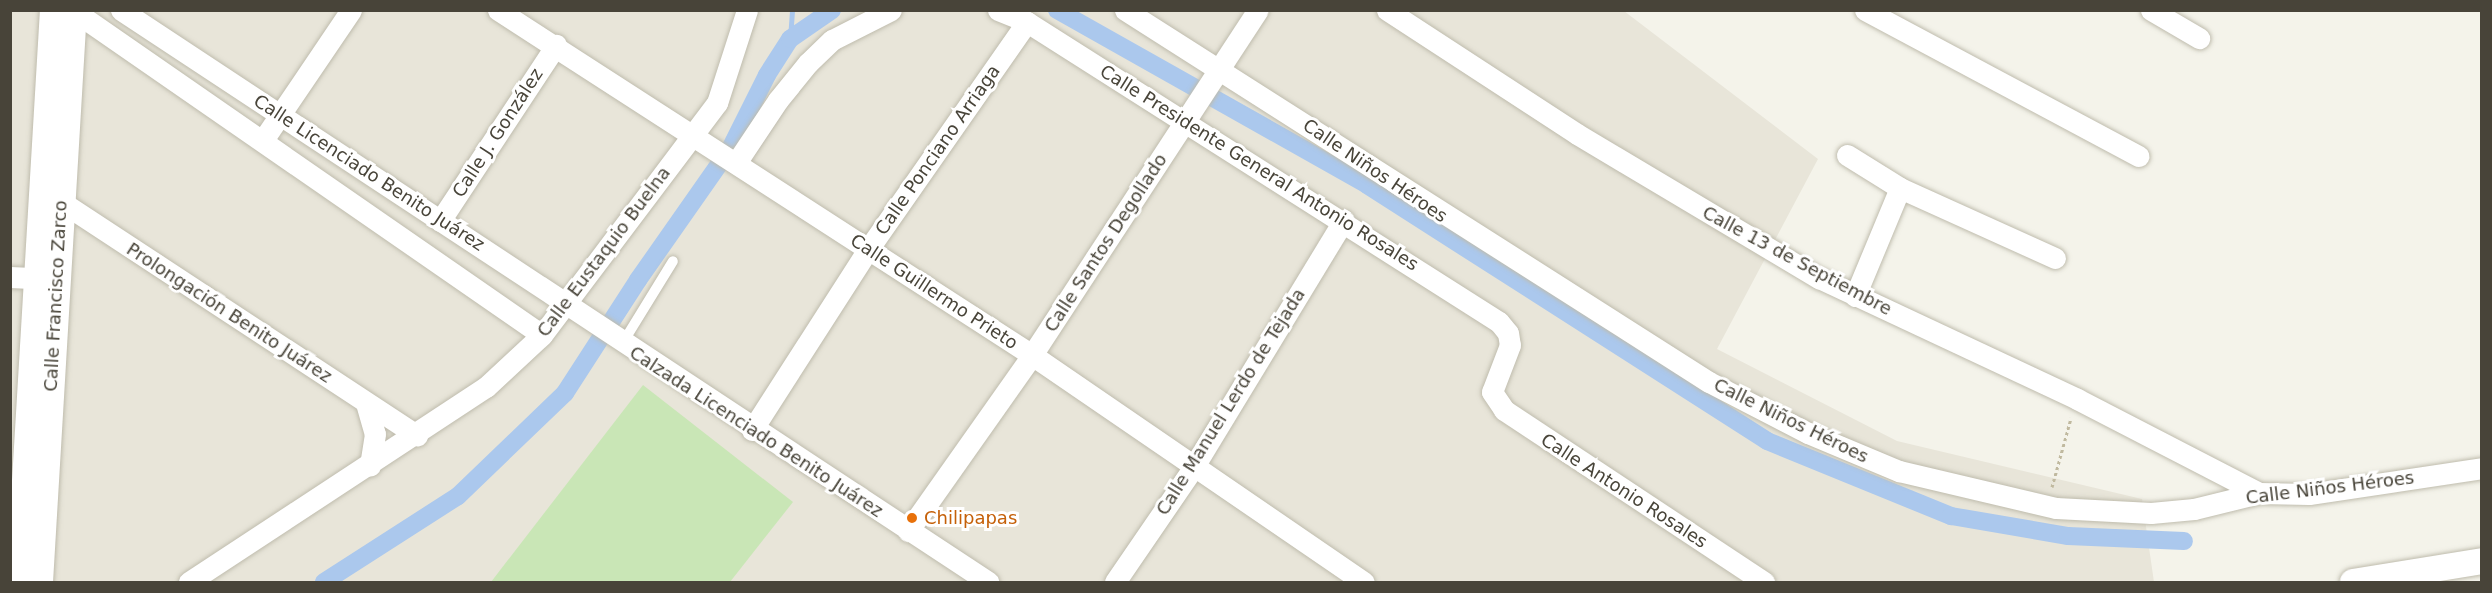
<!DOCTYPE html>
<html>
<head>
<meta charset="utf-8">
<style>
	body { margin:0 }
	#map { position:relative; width:2492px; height:593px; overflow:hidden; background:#f4f3ea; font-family:"DejaVu Sans",sans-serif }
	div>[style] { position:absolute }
	.residential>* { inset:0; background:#e8e5d9 }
	.green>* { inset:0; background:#c9e6b6 }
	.stream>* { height:5px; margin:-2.5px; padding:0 2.5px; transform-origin:2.5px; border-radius:2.5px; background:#abc8ed }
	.canal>* { height:18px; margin:-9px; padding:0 9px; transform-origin:9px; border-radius:9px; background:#abc8ed }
	.path>* { height:3px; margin-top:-1.5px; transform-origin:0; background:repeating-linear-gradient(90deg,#c0b99f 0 3px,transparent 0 6px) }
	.roads { filter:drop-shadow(0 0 2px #bfbcad) drop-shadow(0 0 2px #bfbcad) }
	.service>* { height:10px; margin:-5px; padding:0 5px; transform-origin:5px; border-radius:5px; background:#fff }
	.minor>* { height:21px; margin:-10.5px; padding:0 10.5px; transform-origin:10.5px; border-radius:10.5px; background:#fff }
	.tertiary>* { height:26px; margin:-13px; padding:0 13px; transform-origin:13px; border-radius:13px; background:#fff }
	.dots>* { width:16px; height:16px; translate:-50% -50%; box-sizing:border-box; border:3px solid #fff; border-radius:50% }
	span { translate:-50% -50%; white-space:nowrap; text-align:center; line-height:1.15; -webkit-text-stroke:6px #fff; paint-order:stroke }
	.street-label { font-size:18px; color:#484439 }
	.food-label { font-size:18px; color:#c56008 }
	.left { translate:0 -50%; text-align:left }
	.frame { position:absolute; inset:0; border:12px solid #484439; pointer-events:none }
</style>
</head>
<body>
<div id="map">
	<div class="residential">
		<div style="clip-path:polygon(10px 11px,1624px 11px,1818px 159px,1717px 349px,1897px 441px,2142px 499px,2154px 582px,11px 582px)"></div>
	</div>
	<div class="green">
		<div style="clip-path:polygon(643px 385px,793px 502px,730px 582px,491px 582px)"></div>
	</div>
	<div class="stream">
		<div style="left:790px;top:39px;width:29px;rotate:-86deg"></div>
	</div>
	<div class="canal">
		<div style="left:1057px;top:10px;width:356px;rotate:29.4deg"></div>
		<div style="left:1367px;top:185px;width:475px;rotate:32.6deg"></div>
		<div style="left:1767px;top:441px;width:199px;rotate:22.2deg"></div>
		<div style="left:1951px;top:516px;width:119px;rotate:9.7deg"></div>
		<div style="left:2068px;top:536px;width:116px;rotate:2.5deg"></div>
		<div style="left:324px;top:582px;width:159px;rotate:-32.7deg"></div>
		<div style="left:458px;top:496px;width:149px;rotate:-43.9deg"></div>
		<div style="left:565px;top:393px;width:135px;rotate:-57.1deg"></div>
		<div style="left:638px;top:280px;width:162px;rotate:-55deg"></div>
		<div style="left:731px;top:147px;width:80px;rotate:-63.4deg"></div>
		<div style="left:767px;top:75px;width:43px;rotate:-57.4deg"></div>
		<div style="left:790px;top:39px;width:51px;rotate:-34.6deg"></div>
	</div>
	<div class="path">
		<div style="left:2052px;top:487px;width:72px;rotate:-74.6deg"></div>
	</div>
	<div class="roads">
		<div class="service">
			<div style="left:622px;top:344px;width:97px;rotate:-58.4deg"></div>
		</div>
		<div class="minor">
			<div style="left:121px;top:10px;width:1039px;rotate:33.41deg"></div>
			<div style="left:498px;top:10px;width:636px;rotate:32.87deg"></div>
			<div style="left:1032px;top:355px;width:402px;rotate:34.4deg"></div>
			<div style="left:998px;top:10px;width:31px;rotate:22deg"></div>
			<div style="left:1027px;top:22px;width:559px;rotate:32.44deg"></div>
			<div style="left:1499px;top:322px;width:14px;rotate:51deg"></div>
			<div style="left:1508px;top:333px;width:12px;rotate:81deg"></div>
			<div style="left:1510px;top:345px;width:50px;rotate:111deg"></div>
			<div style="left:1492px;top:392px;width:22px;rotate:56deg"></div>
			<div style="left:1504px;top:410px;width:312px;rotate:33.5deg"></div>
			<div style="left:1125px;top:10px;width:692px;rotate:32.5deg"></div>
			<div style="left:1709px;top:382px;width:111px;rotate:27.3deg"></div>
			<div style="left:1808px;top:433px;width:99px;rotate:22.7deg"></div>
			<div style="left:1899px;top:471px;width:161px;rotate:13.3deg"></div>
			<div style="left:2056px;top:508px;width:95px;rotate:3deg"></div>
			<div style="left:2151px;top:513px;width:43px;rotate:-5.3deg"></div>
			<div style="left:2194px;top:509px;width:67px;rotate:-13.8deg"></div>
			<div style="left:2259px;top:493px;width:50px;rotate:1.1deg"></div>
			<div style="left:2309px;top:494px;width:175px;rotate:-8.5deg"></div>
			<div style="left:1387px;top:10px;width:227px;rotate:33.1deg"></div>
			<div style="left:1577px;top:134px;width:282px;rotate:30.8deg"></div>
			<div style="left:1819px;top:278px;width:285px;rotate:25.1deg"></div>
			<div style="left:2077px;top:399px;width:205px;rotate:27.3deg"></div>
			<div style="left:1865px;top:10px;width:310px;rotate:28.1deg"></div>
			<div style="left:2151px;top:10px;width:56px;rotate:30.3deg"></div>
			<div style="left:74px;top:11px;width:569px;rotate:34.7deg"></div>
			<div style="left:263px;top:140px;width:157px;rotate:-55.9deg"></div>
			<div style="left:1847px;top:155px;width:62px;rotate:31.9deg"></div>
			<div style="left:1900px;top:188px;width:170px;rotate:24.3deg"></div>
			<div style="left:736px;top:163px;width:76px;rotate:-56.3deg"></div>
			<div style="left:778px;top:100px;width:48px;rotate:-51deg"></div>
			<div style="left:808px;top:63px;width:33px;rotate:-44deg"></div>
			<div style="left:832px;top:40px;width:66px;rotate:-27deg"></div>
			<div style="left:51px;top:195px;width:438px;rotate:33.3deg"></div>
			<div style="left:440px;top:221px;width:211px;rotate:-56.6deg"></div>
			<div style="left:10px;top:277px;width:42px;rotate:2.7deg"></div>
			<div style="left:1855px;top:296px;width:117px;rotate:-67.4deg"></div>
			<div style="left:366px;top:403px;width:32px;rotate:74deg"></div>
			<div style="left:375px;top:434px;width:32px;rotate:99deg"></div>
			<div style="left:752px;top:430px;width:213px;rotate:-57.3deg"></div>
			<div style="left:867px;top:251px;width:279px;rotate:-55.1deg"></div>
			<div style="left:908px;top:531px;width:215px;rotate:-54.8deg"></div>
			<div style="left:1032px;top:355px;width:412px;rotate:-56.8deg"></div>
			<div style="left:189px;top:582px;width:355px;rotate:-33.3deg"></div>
			<div style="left:486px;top:387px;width:76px;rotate:-42.9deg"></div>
			<div style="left:542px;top:335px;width:291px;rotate:-53deg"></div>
			<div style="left:717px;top:103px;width:98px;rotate:-72.1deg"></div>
			<div style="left:1115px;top:582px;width:138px;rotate:-55.6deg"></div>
			<div style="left:1193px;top:468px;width:290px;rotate:-58.7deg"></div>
		</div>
		<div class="tertiary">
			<div style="left:19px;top:582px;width:573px;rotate:-86.6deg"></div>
			<div style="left:40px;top:582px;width:573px;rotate:-86.6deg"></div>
			<div style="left:2353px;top:582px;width:131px;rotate:-9.2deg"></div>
		</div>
	</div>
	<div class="dots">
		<div style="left:912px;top:518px;background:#e8710a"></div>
	</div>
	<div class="street-label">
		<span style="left:498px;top:133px;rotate:-57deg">Calle J. González</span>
		<span style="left:938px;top:150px;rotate:-55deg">Calle Ponciano Arriaga</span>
		<span style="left:1259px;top:168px;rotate:32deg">Calle Presidente General Antonio Rosales</span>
		<span style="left:1375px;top:171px;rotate:34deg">Calle Niños Héroes</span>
		<span style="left:369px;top:173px;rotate:33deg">Calle Licenciado Benito Juárez</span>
		<span style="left:1106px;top:243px;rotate:-57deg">Calle Santos Degollado</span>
		<span style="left:604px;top:252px;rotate:-53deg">Calle Eustaquio Buelna</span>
		<span style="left:1797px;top:261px;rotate:28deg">Calle 13 de Septiembre</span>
		<span style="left:934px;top:292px;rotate:33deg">Calle Guillermo Prieto</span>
		<span style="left:56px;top:296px;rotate:-87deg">Calle Francisco Zarco</span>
		<span style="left:229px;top:313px;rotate:33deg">Prolongación Benito Juárez</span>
		<span style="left:1231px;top:402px;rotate:-58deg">Calle Manuel Lerdo de Tejada</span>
		<span style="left:1791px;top:421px;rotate:26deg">Calle Niños Héroes</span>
		<span style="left:756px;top:432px;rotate:33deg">Calzada Licenciado Benito Juárez</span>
		<span style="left:2330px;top:488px;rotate:-7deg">Calle Niños Héroes</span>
		<span style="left:1624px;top:491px;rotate:33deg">Calle Antonio Rosales</span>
	</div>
	<div class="food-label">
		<span class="left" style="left:924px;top:518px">Chilipapas</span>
	</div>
	<div class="frame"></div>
</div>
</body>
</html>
